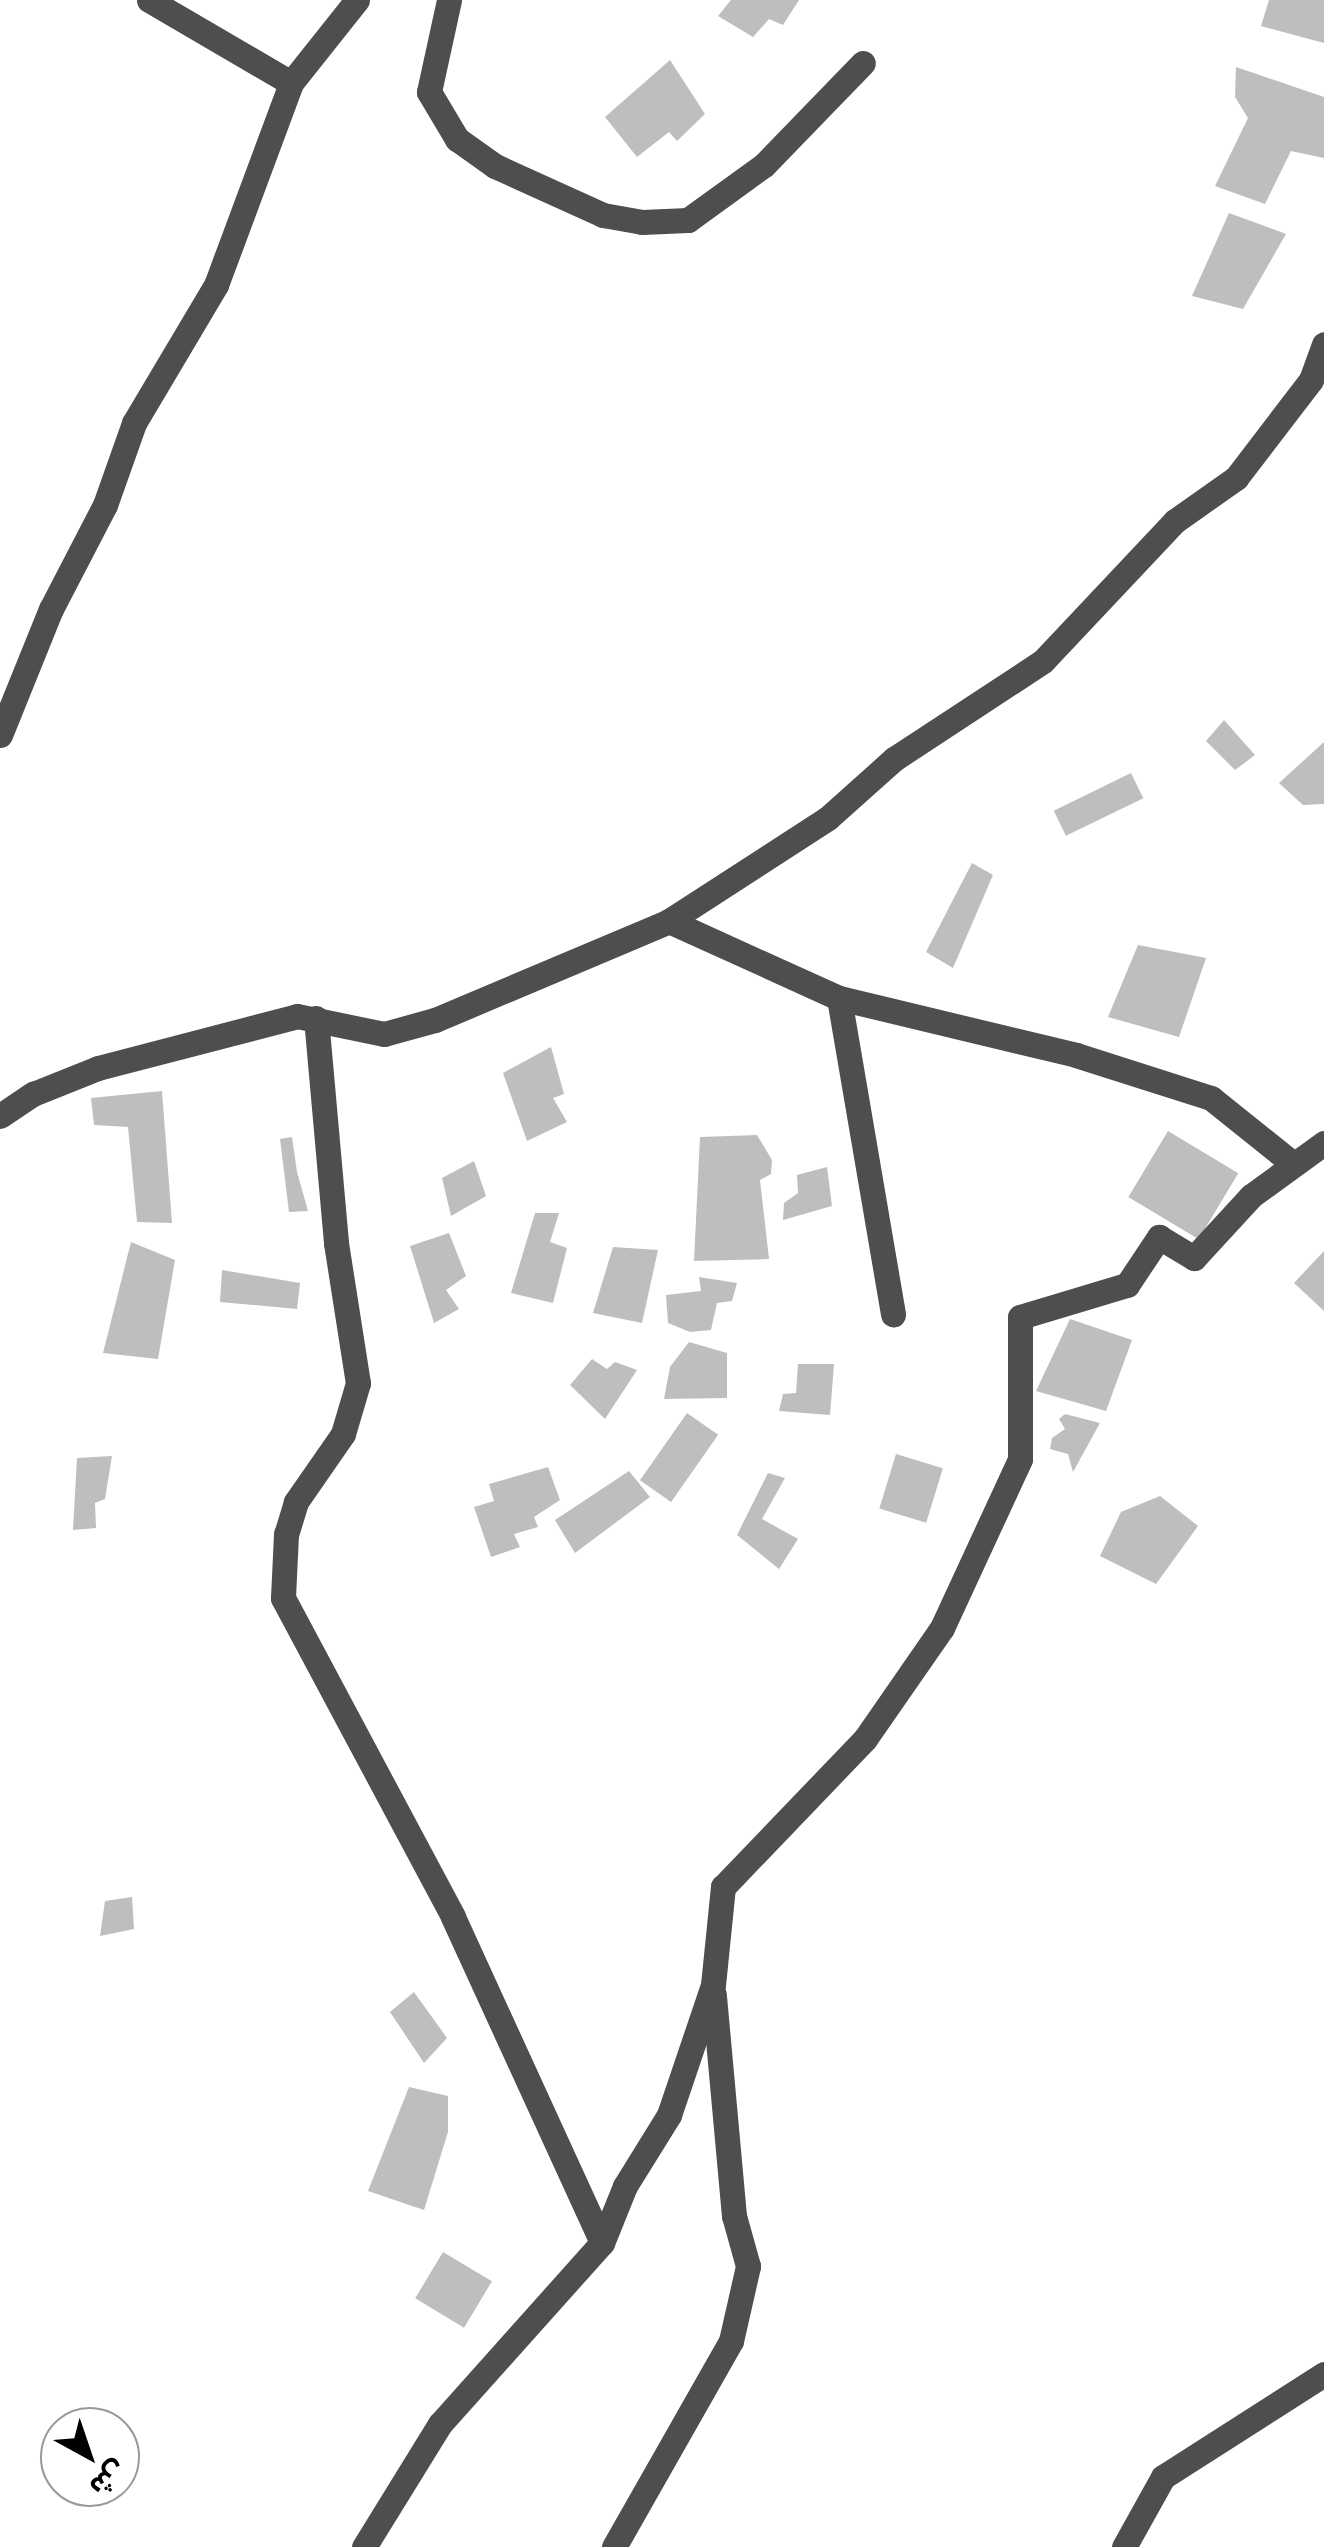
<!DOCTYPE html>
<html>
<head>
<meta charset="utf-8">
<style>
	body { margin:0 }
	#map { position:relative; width:1324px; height:2547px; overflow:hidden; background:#fff; font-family:Roboto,"Noto Sans Arabic",sans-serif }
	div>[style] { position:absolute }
	.building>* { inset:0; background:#bebebe; transform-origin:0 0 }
	.minor>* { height:25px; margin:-12.5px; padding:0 12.5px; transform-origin:12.5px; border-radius:12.5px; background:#4e4e4e }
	span { translate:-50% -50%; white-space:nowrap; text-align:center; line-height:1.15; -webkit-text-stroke:8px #fff; paint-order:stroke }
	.north { position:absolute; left:40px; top:2407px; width:100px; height:100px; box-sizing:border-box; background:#fff; border:2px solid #999; border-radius:50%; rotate:140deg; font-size:28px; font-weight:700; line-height:40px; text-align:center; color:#000 }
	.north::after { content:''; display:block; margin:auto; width:35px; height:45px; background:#000; clip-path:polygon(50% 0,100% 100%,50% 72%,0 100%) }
</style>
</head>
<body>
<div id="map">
	<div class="building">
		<div style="clip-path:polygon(731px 0,799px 0,783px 25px,769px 19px,753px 37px,718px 16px)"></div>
		<div style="clip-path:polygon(1269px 0,1324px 0,1324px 43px,1261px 26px)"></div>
		<div style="clip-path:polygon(670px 60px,705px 114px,677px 141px,669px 132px,637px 157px,605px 117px)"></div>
		<div style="clip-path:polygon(1236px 67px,1324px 97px,1324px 158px,1291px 151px,1265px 204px,1215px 186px,1248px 118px,1235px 97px)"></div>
		<div style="clip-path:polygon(1229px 213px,1286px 234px,1243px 309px,1192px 296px)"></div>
		<div style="clip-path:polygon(1224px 720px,1255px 755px,1235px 770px,1206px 741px)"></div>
		<div style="clip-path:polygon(1324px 742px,1324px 804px,1303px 805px,1279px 783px)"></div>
		<div style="left:1131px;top:773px;width:28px;height:86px;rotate:64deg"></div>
		<div style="clip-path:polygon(972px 863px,993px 875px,953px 968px,926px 952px)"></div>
		<div style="clip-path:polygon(1138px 945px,1206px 958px,1179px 1037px,1108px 1017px)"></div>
		<div style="clip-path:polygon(551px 1047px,564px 1094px,553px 1098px,567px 1122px,527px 1141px,503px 1073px)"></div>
		<div style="clip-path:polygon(162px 1091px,172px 1223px,137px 1222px,128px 1127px,94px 1125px,91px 1098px)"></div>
		<div style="left:1168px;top:1131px;width:82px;height:77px;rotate:31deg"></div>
		<div style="clip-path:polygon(757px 1135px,772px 1160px,771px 1174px,760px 1180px,769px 1259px,694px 1261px,700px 1137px)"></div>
		<div style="clip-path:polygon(292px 1137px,297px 1172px,308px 1211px,289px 1212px,280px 1139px)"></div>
		<div style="clip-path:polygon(474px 1161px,486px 1196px,451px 1216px,442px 1178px)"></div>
		<div style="clip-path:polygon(827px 1167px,832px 1206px,783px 1220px,784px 1203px,798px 1193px,797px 1175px)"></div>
		<div style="clip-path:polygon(535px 1213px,559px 1213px,550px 1242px,567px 1248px,553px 1303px,511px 1293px)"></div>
		<div style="clip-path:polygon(449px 1233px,466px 1276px,446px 1290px,459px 1309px,434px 1323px,410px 1246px)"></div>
		<div style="clip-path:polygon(131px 1242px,175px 1260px,158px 1359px,103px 1353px)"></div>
		<div style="clip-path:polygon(613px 1247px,658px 1250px,642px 1323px,593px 1313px)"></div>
		<div style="clip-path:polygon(1324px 1251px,1324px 1311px,1294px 1283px)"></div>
		<div style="clip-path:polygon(222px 1270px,300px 1283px,297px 1309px,220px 1302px)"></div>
		<div style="clip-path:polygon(699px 1277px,737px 1283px,732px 1301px,717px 1303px,711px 1330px,690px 1332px,668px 1323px,666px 1295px,701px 1291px)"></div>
		<div style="clip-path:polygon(1070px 1319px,1132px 1340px,1106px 1411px,1036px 1391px)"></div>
		<div style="clip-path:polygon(689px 1342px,727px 1353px,727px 1398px,664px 1399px,670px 1367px)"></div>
		<div style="clip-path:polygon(592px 1359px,607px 1369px,615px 1362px,637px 1370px,605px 1419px,570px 1385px)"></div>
		<div style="clip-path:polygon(798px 1364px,834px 1364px,830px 1415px,779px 1411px,783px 1394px,796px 1393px)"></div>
		<div style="left:687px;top:1413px;width:38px;height:82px;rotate:35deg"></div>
		<div style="clip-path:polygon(1065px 1414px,1100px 1423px,1073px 1472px,1068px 1454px,1050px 1449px,1052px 1438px,1065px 1429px,1059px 1419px)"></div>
		<div style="left:896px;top:1454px;width:49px;height:57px;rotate:17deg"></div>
		<div style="clip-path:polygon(112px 1456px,105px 1499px,95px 1503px,96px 1528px,73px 1530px,77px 1458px)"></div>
		<div style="clip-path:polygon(548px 1467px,560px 1500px,534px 1517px,538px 1527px,514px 1534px,520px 1547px,491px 1557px,474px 1507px,494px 1501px,489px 1484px)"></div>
		<div style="clip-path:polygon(629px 1471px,650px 1497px,575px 1553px,555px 1520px)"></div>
		<div style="clip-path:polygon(768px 1473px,785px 1478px,762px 1519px,798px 1539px,779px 1569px,737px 1535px)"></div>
		<div style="clip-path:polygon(1160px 1496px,1198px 1526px,1156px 1584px,1100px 1556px,1121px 1512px)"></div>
		<div style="clip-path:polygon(132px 1897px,134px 1929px,100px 1936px,105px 1901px)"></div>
		<div style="clip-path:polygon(414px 1992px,447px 2038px,424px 2063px,390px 2012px)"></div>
		<div style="clip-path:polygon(409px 2087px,448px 2096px,448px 2132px,424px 2210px,368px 2191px)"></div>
		<div style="left:443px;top:2252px;width:57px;height:54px;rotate:31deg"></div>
	</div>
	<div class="minor">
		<div style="left:149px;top:0;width:164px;rotate:30.3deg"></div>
		<div style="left:449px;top:0;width:94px;rotate:102.3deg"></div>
		<div style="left:429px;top:92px;width:55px;rotate:59.2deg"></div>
		<div style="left:457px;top:139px;width:47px;rotate:35.4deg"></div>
		<div style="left:495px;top:166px;width:119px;rotate:24.4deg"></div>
		<div style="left:603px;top:215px;width:40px;rotate:10deg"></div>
		<div style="left:642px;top:222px;width:46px;rotate:-2.5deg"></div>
		<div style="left:688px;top:220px;width:94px;rotate:-35.9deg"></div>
		<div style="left:764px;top:165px;width:142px;rotate:-45.9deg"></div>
		<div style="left:0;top:735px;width:136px;rotate:-68deg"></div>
		<div style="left:51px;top:609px;width:117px;rotate:-62.6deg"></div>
		<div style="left:105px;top:505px;width:87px;rotate:-70.5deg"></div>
		<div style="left:134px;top:423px;width:161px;rotate:-59.3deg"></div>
		<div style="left:216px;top:285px;width:215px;rotate:-69.6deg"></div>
		<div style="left:291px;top:83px;width:106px;rotate:-51.5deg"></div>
		<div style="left:669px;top:921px;width:187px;rotate:24.4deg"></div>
		<div style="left:839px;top:998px;width:244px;rotate:13.5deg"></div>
		<div style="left:1076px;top:1055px;width:142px;rotate:17.7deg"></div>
		<div style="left:1211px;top:1098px;width:102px;rotate:38.7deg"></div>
		<div style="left:839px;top:998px;width:321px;rotate:80.3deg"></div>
		<div style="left:316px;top:1018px;width:226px;rotate:84.9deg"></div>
		<div style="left:336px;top:1243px;width:142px;rotate:81.1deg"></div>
		<div style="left:358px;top:1383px;width:53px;rotate:106.4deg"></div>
		<div style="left:343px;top:1434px;width:83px;rotate:124.7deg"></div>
		<div style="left:296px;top:1502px;width:34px;rotate:107deg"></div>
		<div style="left:286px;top:1534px;width:64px;rotate:92.7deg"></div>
		<div style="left:283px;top:1598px;width:361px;rotate:61.9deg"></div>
		<div style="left:453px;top:1917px;width:358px;rotate:65.4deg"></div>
		<div style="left:0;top:1116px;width:40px;rotate:-34deg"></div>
		<div style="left:33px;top:1094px;width:70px;rotate:-21.8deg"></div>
		<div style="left:98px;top:1068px;width:206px;rotate:-14.6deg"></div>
		<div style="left:297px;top:1016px;width:89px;rotate:11.7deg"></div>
		<div style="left:384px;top:1034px;width:53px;rotate:-15.4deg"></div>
		<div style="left:435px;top:1020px;width:254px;rotate:-22.9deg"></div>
		<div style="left:669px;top:921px;width:189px;rotate:-32.9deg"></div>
		<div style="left:828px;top:818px;width:89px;rotate:-41.8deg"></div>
		<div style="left:894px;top:759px;width:178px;rotate:-33.3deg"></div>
		<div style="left:1043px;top:661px;width:192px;rotate:-46.7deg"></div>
		<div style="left:1175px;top:521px;width:75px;rotate:-35.2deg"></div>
		<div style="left:1236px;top:478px;width:123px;rotate:-52.6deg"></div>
		<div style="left:1311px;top:380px;width:38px;rotate:-70deg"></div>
		<div style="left:364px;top:2547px;width:145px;rotate:-58.3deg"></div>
		<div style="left:440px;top:2424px;width:243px;rotate:-48.2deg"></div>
		<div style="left:602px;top:2243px;width:61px;rotate:-68deg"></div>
		<div style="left:625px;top:2186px;width:84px;rotate:-58.2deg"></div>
		<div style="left:669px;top:2115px;width:137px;rotate:-71.3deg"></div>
		<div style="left:713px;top:1985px;width:99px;rotate:-84.2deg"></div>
		<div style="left:723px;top:1887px;width:205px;rotate:-46.2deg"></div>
		<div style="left:865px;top:1739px;width:135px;rotate:-55.3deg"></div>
		<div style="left:942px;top:1628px;width:186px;rotate:-65.2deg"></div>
		<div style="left:1020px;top:1459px;width:142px;rotate:-90deg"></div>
		<div style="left:1020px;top:1317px;width:112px;rotate:-16.7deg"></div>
		<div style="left:1127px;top:1285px;width:58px;rotate:-56.3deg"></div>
		<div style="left:1159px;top:1237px;width:41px;rotate:31deg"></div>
		<div style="left:1194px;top:1258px;width:84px;rotate:-47.4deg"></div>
		<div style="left:1251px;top:1196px;width:90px;rotate:-36deg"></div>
		<div style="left:614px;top:2547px;width:237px;rotate:-60.4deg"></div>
		<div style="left:731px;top:2341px;width:77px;rotate:-77.2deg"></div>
		<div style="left:748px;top:2266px;width:52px;rotate:-105.6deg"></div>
		<div style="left:734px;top:2216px;width:222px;rotate:-95.2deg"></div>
		<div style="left:1124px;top:2547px;width:80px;rotate:-60.9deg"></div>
		<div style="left:1163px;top:2477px;width:191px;rotate:-32.6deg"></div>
	</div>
	<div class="north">ش</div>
</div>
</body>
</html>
